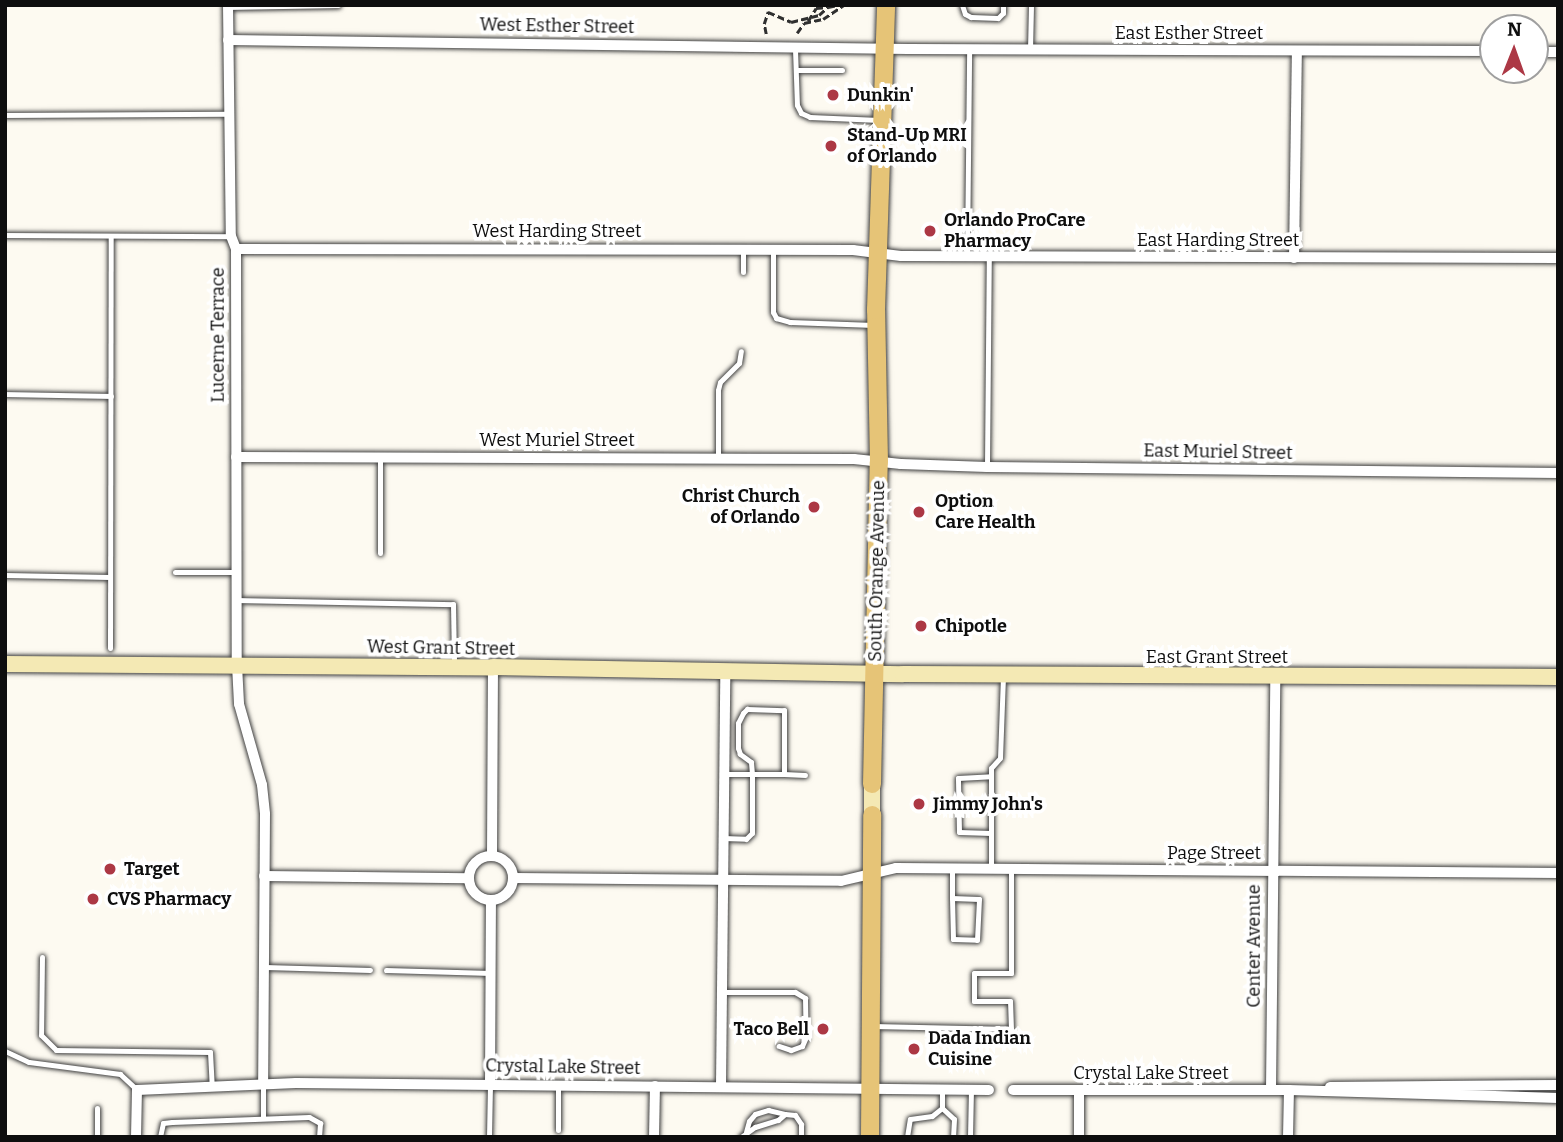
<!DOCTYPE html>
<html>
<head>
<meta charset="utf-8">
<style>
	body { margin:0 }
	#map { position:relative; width:1563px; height:1142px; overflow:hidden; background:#fdfaf1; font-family:Bitter,serif }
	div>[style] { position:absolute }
	.path>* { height:2.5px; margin-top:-1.25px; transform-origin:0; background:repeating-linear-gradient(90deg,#303030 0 7px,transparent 0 10.5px) }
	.roads { filter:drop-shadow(0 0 2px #414141) drop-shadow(0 0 2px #414141) }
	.lane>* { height:5px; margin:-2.5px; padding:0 2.5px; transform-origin:2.5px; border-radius:2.5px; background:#fff }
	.street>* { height:10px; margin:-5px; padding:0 5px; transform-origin:5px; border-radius:5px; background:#fff }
	.street>.ring { margin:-5px; padding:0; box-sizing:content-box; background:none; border:10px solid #fff; border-radius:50% }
	.secondary>* { height:16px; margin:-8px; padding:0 8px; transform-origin:8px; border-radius:8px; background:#f4e9b4 }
	.primary>* { height:18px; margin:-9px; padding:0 9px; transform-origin:9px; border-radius:9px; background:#e6c477 }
	.dots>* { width:19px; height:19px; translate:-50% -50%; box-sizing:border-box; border:4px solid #fff; border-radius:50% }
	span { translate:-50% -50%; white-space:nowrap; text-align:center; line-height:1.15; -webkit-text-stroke:7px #fff; paint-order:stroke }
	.street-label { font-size:18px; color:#0e0e0e }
	.poi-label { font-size:18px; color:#0e0e0e; font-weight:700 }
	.left { translate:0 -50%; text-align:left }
	.right { translate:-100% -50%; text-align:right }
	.frame { position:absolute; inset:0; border:7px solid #0e0e0e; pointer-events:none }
	.north { position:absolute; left:1479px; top:14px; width:70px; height:70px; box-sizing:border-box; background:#fff; border:2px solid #9f9f9f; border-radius:50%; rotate:1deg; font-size:19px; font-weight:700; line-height:28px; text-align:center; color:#0e0e0e }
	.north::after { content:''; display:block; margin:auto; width:24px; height:32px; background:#ac3845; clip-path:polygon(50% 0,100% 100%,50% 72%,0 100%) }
</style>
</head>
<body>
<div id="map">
	<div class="path">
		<div style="left:808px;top:21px;width:15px;rotate:-58deg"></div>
		<div style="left:816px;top:8px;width:12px;rotate:-5deg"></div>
		<div style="left:797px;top:33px;width:12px;rotate:-55deg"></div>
		<div style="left:804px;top:23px;width:19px;rotate:-12deg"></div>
		<div style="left:823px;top:19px;width:25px;rotate:-34deg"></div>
		<div style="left:766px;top:34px;width:10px;rotate:-101deg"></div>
		<div style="left:764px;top:24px;width:13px;rotate:-72deg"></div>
		<div style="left:768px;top:12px;width:25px;rotate:23deg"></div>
		<div style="left:791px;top:22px;width:29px;rotate:-14deg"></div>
		<div style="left:819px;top:15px;width:12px;rotate:-42deg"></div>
		<div style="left:828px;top:7px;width:10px;rotate:-11deg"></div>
	</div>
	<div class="roads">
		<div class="lane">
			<div style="left:962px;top:5px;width:9px;rotate:72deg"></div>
			<div style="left:965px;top:14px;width:7px;rotate:27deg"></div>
			<div style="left:971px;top:17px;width:27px;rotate:2deg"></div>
			<div style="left:998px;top:18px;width:7px;rotate:-45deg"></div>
			<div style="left:1003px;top:13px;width:8px;rotate:-90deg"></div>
			<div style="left:228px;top:7px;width:110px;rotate:-1deg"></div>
			<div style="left:795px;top:49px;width:56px;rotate:88deg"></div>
			<div style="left:797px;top:105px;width:9px;rotate:63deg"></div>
			<div style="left:801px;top:113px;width:10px;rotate:24deg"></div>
			<div style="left:810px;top:117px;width:69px;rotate:2.5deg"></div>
			<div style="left:1030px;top:50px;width:45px;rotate:-88.7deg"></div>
			<div style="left:796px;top:70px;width:46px"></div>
			<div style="left:5px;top:115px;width:223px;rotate:-0.3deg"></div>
			<div style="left:5px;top:235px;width:226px;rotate:0.3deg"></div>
			<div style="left:773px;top:250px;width:62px;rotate:90deg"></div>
			<div style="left:773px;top:312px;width:7px;rotate:63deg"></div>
			<div style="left:776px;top:318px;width:15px;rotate:16deg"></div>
			<div style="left:790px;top:322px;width:84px;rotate:2deg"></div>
			<div style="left:743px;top:251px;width:21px;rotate:90deg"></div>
			<div style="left:967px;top:256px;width:207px;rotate:-89.4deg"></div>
			<div style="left:5px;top:394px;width:106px;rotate:1.1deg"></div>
			<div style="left:718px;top:458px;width:68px;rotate:-90deg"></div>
			<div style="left:718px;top:390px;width:8px;rotate:-76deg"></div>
			<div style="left:720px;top:382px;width:27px;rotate:-45deg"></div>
			<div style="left:739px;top:363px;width:12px;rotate:-81deg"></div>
			<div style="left:987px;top:466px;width:210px;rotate:-89.5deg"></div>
			<div style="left:380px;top:553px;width:96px;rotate:-90deg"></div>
			<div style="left:175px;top:572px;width:61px"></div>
			<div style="left:5px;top:575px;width:105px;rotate:1.1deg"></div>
			<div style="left:237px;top:600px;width:216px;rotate:1.1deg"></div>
			<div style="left:453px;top:604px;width:60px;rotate:89deg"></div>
			<div style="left:110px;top:648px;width:412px;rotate:-89.9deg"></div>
			<div style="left:784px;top:774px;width:21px;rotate:3deg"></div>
			<div style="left:991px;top:833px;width:32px;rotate:-178deg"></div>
			<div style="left:959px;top:832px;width:54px;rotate:-91.1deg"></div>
			<div style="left:958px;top:778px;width:33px;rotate:-3deg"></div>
			<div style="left:723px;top:838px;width:23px;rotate:2deg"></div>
			<div style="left:746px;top:839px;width:8px;rotate:-45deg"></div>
			<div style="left:752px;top:833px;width:59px;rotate:-90deg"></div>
			<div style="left:752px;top:774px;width:12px;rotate:-95deg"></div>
			<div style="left:751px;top:762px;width:14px;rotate:-144deg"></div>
			<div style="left:740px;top:754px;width:6px;rotate:-108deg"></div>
			<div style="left:738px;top:748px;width:25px;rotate:-90deg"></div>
			<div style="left:738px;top:723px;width:11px;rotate:-63deg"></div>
			<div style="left:743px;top:713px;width:6px;rotate:-45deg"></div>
			<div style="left:747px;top:709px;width:37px;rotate:2deg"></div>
			<div style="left:784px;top:710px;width:64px;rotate:90deg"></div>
			<div style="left:784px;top:774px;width:60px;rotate:180deg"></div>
			<div style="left:991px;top:868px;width:100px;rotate:-90deg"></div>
			<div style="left:991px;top:768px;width:13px;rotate:-48deg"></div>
			<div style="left:1000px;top:758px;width:80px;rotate:-87.9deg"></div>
			<div style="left:952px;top:869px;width:29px;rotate:90deg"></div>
			<div style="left:952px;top:898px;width:41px;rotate:88.6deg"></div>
			<div style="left:953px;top:939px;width:24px;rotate:2deg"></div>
			<div style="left:977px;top:940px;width:41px;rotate:-87.2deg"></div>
			<div style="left:979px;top:899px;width:27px;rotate:-178deg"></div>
			<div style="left:42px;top:957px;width:78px;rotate:90.7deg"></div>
			<div style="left:41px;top:1035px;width:21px;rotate:45deg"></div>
			<div style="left:56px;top:1050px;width:154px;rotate:0.7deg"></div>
			<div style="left:210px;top:1052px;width:36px;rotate:87deg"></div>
			<div style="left:265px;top:967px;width:105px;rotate:1.6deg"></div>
			<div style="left:386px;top:970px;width:105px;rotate:1.6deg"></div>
			<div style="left:722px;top:992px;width:73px"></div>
			<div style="left:795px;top:992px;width:12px;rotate:31deg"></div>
			<div style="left:805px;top:998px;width:39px;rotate:89deg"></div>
			<div style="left:806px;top:1037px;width:10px;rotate:114deg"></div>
			<div style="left:802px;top:1046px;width:12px;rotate:160deg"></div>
			<div style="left:791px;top:1050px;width:13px;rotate:-162deg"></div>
			<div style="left:873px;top:1026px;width:138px;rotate:1.2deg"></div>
			<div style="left:1011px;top:1029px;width:28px;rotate:-92deg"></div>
			<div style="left:1010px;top:1001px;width:36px;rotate:180deg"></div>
			<div style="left:974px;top:1001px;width:28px;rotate:-90deg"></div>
			<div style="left:974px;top:973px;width:37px"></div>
			<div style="left:1011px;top:973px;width:103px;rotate:-90deg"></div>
			<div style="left:5px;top:1051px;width:26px;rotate:25deg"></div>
			<div style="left:29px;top:1062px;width:92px;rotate:7.5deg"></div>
			<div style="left:120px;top:1074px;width:23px;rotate:43deg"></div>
			<div style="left:942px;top:1089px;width:19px;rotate:90deg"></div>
			<div style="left:942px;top:1108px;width:16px;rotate:43deg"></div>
			<div style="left:954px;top:1119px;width:18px;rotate:93deg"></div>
			<div style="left:263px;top:1118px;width:34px;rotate:-90deg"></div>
			<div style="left:558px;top:1130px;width:45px;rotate:-90deg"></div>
			<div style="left:746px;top:1132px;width:11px;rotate:-75deg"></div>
			<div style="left:749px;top:1121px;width:9px;rotate:-49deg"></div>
			<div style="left:755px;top:1114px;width:14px;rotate:-17deg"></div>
			<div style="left:768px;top:1110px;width:17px;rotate:13deg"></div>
			<div style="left:97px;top:1137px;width:29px;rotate:-90deg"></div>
			<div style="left:160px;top:1137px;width:14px;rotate:-78deg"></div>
			<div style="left:163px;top:1123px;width:9px;rotate:-6deg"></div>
			<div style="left:172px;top:1122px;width:137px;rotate:-2.1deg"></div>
			<div style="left:309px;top:1117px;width:13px;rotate:29deg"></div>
			<div style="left:320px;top:1123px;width:14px;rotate:94deg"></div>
			<div style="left:489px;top:1137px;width:53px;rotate:-88.9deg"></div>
			<div style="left:741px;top:1137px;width:17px;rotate:-36deg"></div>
			<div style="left:755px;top:1127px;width:24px;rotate:-17deg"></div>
			<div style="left:778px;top:1120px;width:9px;rotate:-41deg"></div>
			<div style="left:785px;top:1114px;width:10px;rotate:6deg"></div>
			<div style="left:795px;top:1115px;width:11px;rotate:56deg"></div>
			<div style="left:801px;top:1124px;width:13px;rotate:90deg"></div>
			<div style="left:907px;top:1137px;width:18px;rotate:-81deg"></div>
			<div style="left:910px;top:1119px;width:22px;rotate:-8deg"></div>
			<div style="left:932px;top:1116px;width:13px;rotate:-39deg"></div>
			<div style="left:970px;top:1137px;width:46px;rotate:-88.8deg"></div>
		</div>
		<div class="street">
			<div style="left:228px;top:5px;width:231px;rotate:89.3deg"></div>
			<div style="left:231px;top:236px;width:14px;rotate:69deg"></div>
			<div style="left:236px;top:249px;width:416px;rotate:89.9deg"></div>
			<div style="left:237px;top:665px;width:39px;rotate:87deg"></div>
			<div style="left:239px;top:704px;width:84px;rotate:74.1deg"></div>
			<div style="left:262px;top:785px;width:29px;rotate:84deg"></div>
			<div style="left:265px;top:814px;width:270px;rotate:90.4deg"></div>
			<div style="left:228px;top:40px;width:680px;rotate:0.76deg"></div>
			<div style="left:908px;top:49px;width:585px;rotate:0.2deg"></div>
			<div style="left:1535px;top:52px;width:23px"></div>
			<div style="left:236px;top:249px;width:617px;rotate:0.09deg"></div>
			<div style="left:853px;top:250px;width:48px;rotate:7.1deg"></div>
			<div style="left:901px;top:256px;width:657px;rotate:0.17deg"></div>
			<div style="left:1294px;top:258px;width:207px;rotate:-89.2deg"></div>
			<div style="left:236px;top:457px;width:618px;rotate:0.19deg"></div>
			<div style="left:854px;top:459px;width:47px;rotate:6.1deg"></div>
			<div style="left:901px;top:464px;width:86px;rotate:2deg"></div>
			<div style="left:987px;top:467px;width:571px;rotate:0.6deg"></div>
			<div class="ring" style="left:469px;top:856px;width:34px;height:34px"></div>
			<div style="left:492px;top:856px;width:189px;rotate:-89.7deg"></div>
			<div style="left:264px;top:876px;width:205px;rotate:0.6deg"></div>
			<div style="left:514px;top:878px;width:327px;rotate:0.5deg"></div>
			<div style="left:841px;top:881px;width:57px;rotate:-13.3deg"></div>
			<div style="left:896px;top:868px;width:662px;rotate:0.43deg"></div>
			<div style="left:490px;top:1084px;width:184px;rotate:-89.7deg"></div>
			<div style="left:721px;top:1086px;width:414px;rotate:-89.4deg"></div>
			<div style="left:1330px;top:1087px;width:228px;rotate:-0.5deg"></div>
			<div style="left:1013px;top:1090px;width:276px"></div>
			<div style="left:1289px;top:1090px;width:269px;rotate:1.7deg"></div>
			<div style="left:1271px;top:1090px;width:414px;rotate:-89.4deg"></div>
			<div style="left:136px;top:1137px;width:47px;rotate:-88.8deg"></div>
			<div style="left:137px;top:1090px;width:159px;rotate:-2.5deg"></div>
			<div style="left:296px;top:1083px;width:693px;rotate:0.58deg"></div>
			<div style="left:654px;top:1137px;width:51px;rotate:-88.9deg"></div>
			<div style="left:1079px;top:1137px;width:47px;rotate:-90deg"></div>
			<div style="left:1288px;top:1137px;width:47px;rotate:-88.8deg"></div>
		</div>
		<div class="secondary">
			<div style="left:5px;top:664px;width:488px;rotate:0.4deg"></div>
			<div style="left:493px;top:667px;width:410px;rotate:1deg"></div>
			<div style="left:903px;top:674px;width:655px;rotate:0.26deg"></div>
			<div style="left:872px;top:815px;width:31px;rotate:-90deg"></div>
		</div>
		<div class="primary">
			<div style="left:872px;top:784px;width:322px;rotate:-88.8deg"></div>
			<div style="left:879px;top:462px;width:152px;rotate:-91.1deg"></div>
			<div style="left:876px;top:310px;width:305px;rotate:-88.1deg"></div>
			<div style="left:870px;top:1137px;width:322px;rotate:-89.6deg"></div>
		</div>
	</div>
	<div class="dots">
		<div style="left:833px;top:95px;background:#ac3845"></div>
		<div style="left:831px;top:146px;background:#ac3845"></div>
		<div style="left:930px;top:231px;background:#ac3845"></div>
		<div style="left:814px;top:507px;background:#ac3845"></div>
		<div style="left:919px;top:512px;background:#ac3845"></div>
		<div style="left:921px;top:626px;background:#ac3845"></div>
		<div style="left:919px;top:804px;background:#ac3845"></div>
		<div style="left:110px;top:869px;background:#ac3845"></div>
		<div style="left:93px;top:899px;background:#ac3845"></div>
		<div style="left:823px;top:1029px;background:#ac3845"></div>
		<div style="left:914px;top:1049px;background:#ac3845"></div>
	</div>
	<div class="street-label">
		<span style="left:557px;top:26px;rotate:1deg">West Esther Street</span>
		<span style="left:1189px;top:33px">East Esther Street</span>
		<span style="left:557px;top:231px">West Harding Street</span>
		<span style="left:1218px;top:240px">East Harding Street</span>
		<span style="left:218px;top:335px;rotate:-90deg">Lucerne Terrace</span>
		<span style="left:557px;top:440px">West Muriel Street</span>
		<span style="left:1218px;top:452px;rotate:1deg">East Muriel Street</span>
		<span style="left:877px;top:571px;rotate:-89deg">South Orange Avenue</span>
		<span style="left:441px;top:648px;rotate:1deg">West Grant Street</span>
		<span style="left:1217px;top:657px">East Grant Street</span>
		<span style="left:1214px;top:853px">Page Street</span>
		<span style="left:1254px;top:946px;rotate:-90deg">Center Avenue</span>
		<span style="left:563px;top:1067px;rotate:1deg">Crystal Lake Street</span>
		<span style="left:1151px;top:1073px">Crystal Lake Street</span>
	</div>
	<div class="poi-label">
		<span class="left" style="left:847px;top:95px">Dunkin'</span>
		<span class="left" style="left:847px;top:146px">Stand-Up MRI<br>of Orlando</span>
		<span class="left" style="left:944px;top:231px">Orlando ProCare<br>Pharmacy</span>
		<span class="right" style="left:800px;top:507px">Christ Church<br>of Orlando</span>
		<span class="left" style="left:935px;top:512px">Option<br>Care Health</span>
		<span class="left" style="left:935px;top:626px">Chipotle</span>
		<span class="left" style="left:933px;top:804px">Jimmy John's</span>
		<span class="left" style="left:124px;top:869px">Target</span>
		<span class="left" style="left:107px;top:899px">CVS Pharmacy</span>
		<span class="right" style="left:809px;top:1029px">Taco Bell</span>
		<span class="left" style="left:928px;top:1049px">Dada Indian<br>Cuisine</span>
	</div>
	<div class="frame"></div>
	<div class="north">N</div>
</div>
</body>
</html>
